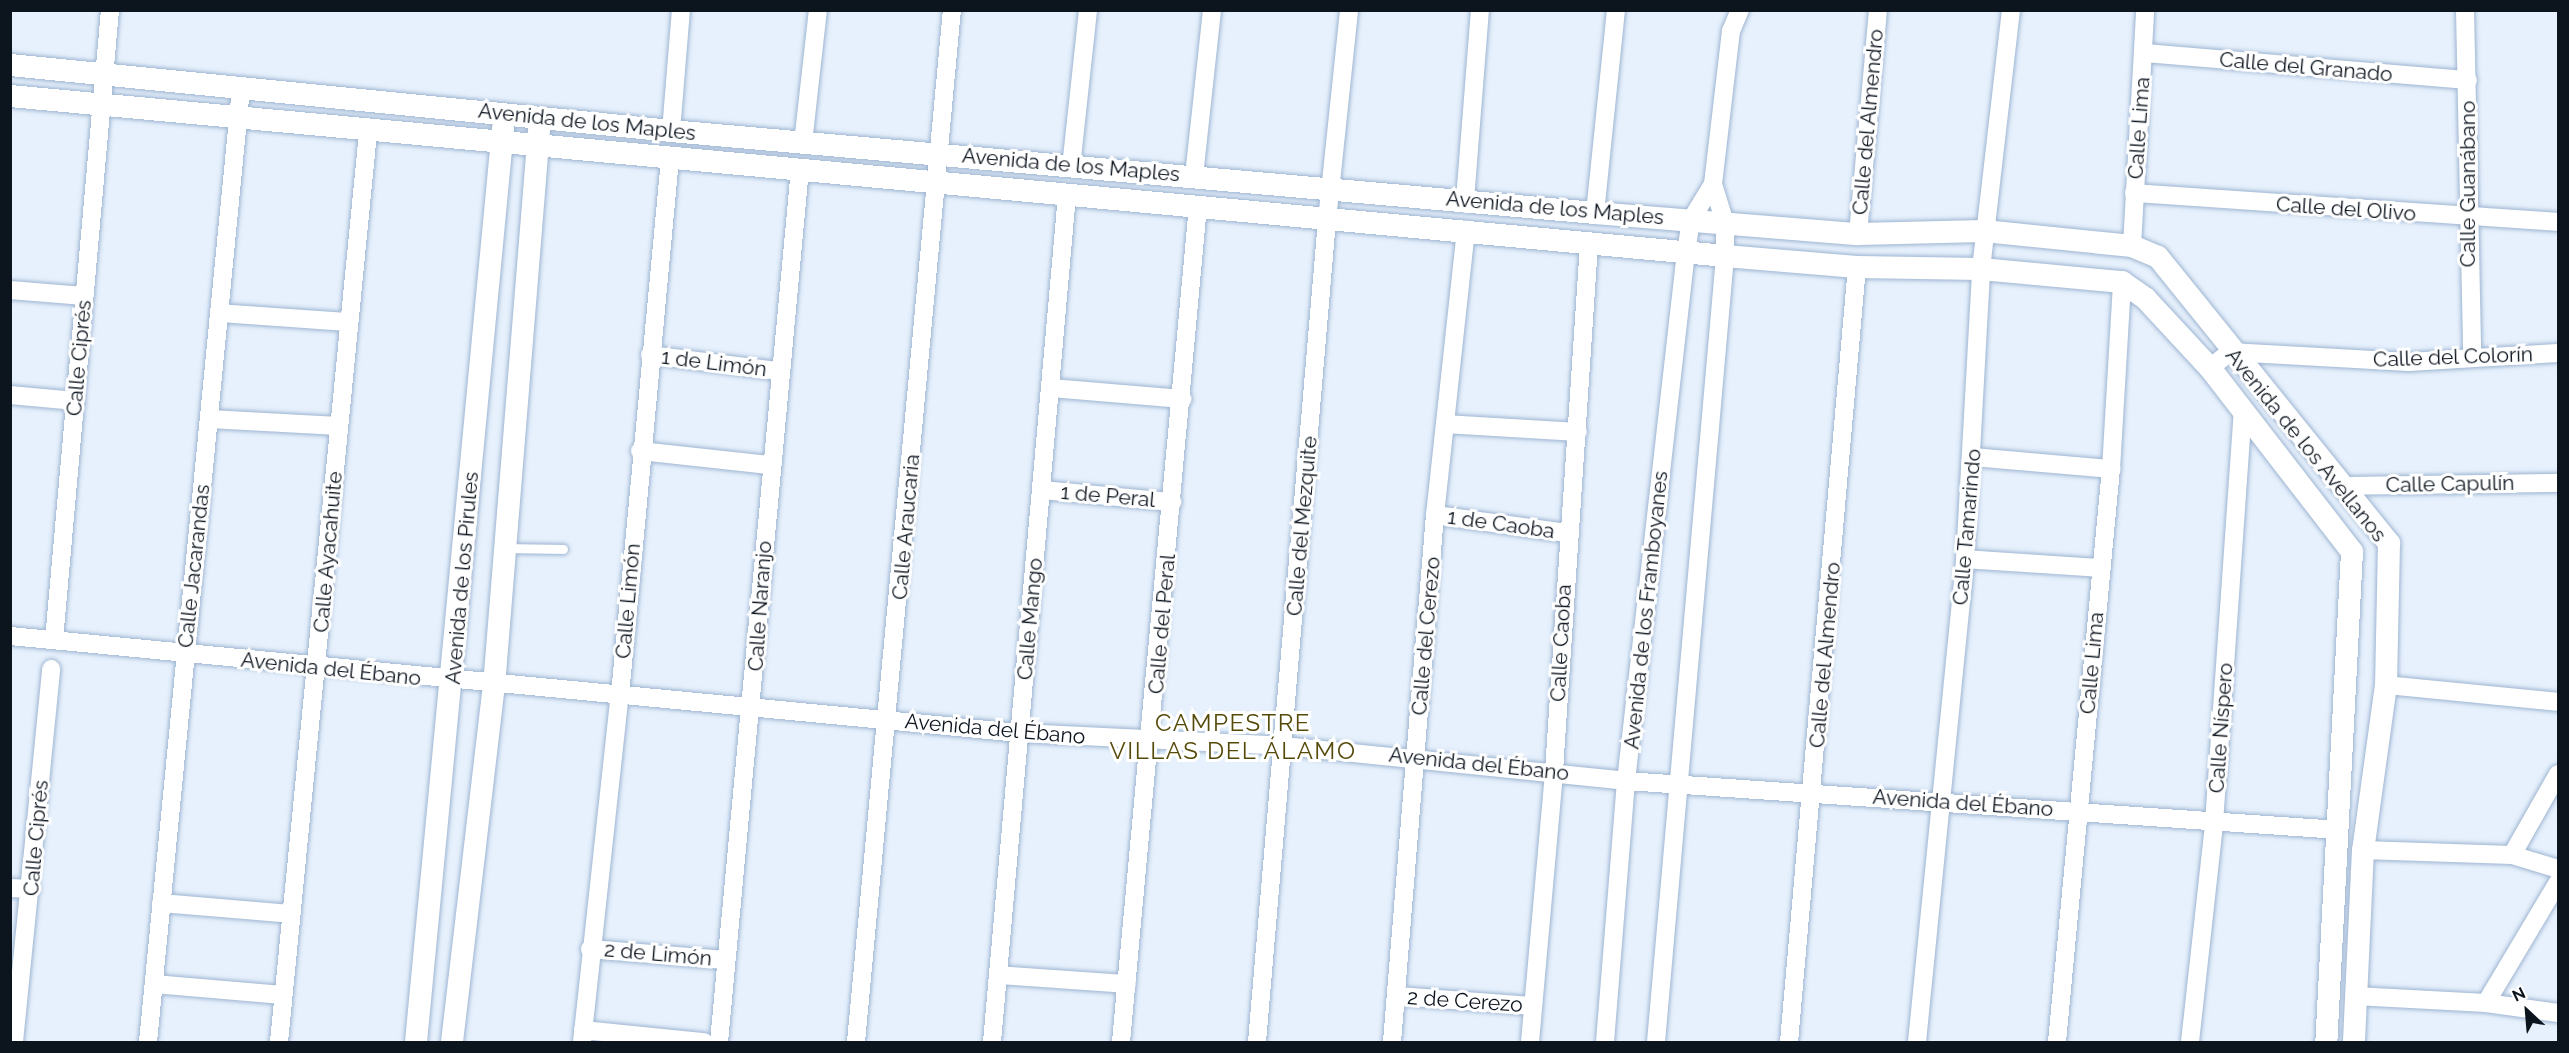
<!DOCTYPE html>
<html>
<head>
<meta charset="utf-8">
<style>
	body { margin:0 }
	#map { position:relative; width:2569px; height:1053px; overflow:hidden; background:#e7f1fd; font-family:Raleway,sans-serif }
	div>[style] { position:absolute }
	.roads { filter:drop-shadow(0 0 2px #9eb5d1) drop-shadow(0 0 2px #9eb5d1) }
	.service>* { height:9px; margin:-4.5px; padding:0 4.5px; transform-origin:4.5px; border-radius:4.5px; background:#fff }
	.minor>* { height:18px; margin:-9px; padding:0 9px; transform-origin:9px; border-radius:9px; background:#fff }
	.tertiary>* { height:22px; margin:-11px; padding:0 11px; transform-origin:11px; border-radius:11px; background:#fff }
	span { translate:-50% -50%; white-space:nowrap; text-align:center; line-height:1.15; -webkit-text-stroke:6px #fff; paint-order:stroke }
	.street-label { font-size:21px; color:#0c141e }
	.quarter-label { font-size:24px; color:#554a09; letter-spacing:1.5px }
	.frame { position:absolute; inset:0; border:12px solid #0c141e; pointer-events:none }
	.north { position:absolute; left:2497px; top:981px; width:60px; height:60px; -webkit-text-stroke:4px #fff; paint-order:stroke; rotate:334deg; font-size:16px; font-weight:700; line-height:24px; text-align:center; color:#0c141e }
	.north::after { content:''; display:block; margin:auto; width:21px; height:27px; background:#0c141e; clip-path:polygon(50% 0,100% 100%,50% 72%,0 100%) }
</style>
</head>
<body>
<div id="map">
	<div class="roads">
		<div class="service">
			<div style="left:506px;top:548px;width:57px;rotate:1deg"></div>
		</div>
		<div class="minor">
			<div style="left:2465px;top:10px;width:347px;rotate:88.8deg"></div>
			<div style="left:2145px;top:53px;width:324px;rotate:4.8deg"></div>
			<div style="left:671px;top:131px;width:121px;rotate:-85.3deg"></div>
			<div style="left:803px;top:143px;width:134px;rotate:-83.6deg"></div>
			<div style="left:1071px;top:167px;width:158px;rotate:-83.8deg"></div>
			<div style="left:1194px;top:176px;width:167px;rotate:-83.8deg"></div>
			<div style="left:2134px;top:193px;width:425px;rotate:3.9deg"></div>
			<div style="left:1465px;top:200px;width:191px;rotate:-85.5deg"></div>
			<div style="left:1595px;top:213px;width:204px;rotate:-84.1deg"></div>
			<div style="left:1858px;top:234px;width:225px;rotate:-84.9deg"></div>
			<div style="left:2132px;top:246px;width:236px;rotate:-86.8deg"></div>
			<div style="left:10px;top:290px;width:74px;rotate:4.6deg"></div>
			<div style="left:219px;top:313px;width:130px;rotate:4deg"></div>
			<div style="left:650px;top:355px;width:129px;rotate:7.1deg"></div>
			<div style="left:2210px;top:368px;width:26px;rotate:-39deg"></div>
			<div style="left:2230px;top:352px;width:179px;rotate:3.2deg"></div>
			<div style="left:2409px;top:362px;width:149px;rotate:-3.5deg"></div>
			<div style="left:1051px;top:388px;width:132px;rotate:4.8deg"></div>
			<div style="left:10px;top:395px;width:66px;rotate:5.2deg"></div>
			<div style="left:209px;top:419px;width:130px;rotate:3.1deg"></div>
			<div style="left:1445px;top:424px;width:133px;rotate:3.4deg"></div>
			<div style="left:640px;top:451px;width:130px;rotate:6.2deg"></div>
			<div style="left:1973px;top:457px;width:139px;rotate:5deg"></div>
			<div style="left:2341px;top:486px;width:217px;rotate:-0.8deg"></div>
			<div style="left:1043px;top:490px;width:130px;rotate:5.3deg"></div>
			<div style="left:1435px;top:515px;width:133px;rotate:7.8deg"></div>
			<div style="left:1965px;top:559px;width:136px;rotate:3.8deg"></div>
			<div style="left:10px;top:636px;width:1015px;rotate:5.49deg"></div>
			<div style="left:1020px;top:733px;width:264px;rotate:2.8deg"></div>
			<div style="left:1284px;top:746px;width:344px;rotate:5.8deg"></div>
			<div style="left:1626px;top:781px;width:715px;rotate:3.93deg"></div>
			<div style="left:54px;top:640px;width:632px;rotate:-84.92deg"></div>
			<div style="left:2386px;top:685px;width:173px;rotate:5.6deg"></div>
			<div style="left:2363px;top:850px;width:149px;rotate:1.9deg"></div>
			<div style="left:2512px;top:855px;width:48px;rotate:16.9deg"></div>
			<div style="left:2512px;top:855px;width:93px;rotate:-60.4deg"></div>
			<div style="left:10px;top:888px;width:21px;rotate:3deg"></div>
			<div style="left:161px;top:903px;width:130px;rotate:4.8deg"></div>
			<div style="left:590px;top:949px;width:136px;rotate:4.6deg"></div>
			<div style="left:998px;top:975px;width:129px;rotate:4deg"></div>
			<div style="left:154px;top:984px;width:129px;rotate:4.9deg"></div>
			<div style="left:1397px;top:996px;width:136px;rotate:4.2deg"></div>
			<div style="left:2355px;top:996px;width:131px;rotate:3.1deg"></div>
			<div style="left:2486px;top:1003px;width:73px;rotate:7.9deg"></div>
			<div style="left:2486px;top:1003px;width:141px;rotate:-59.2deg"></div>
			<div style="left:583px;top:1030px;width:122px;rotate:5.7deg"></div>
			<div style="left:14px;top:1042px;width:375px;rotate:-84.3deg"></div>
			<div style="left:148px;top:1042px;width:958px;rotate:-84.43deg"></div>
			<div style="left:279px;top:1042px;width:913px;rotate:-84.41deg"></div>
			<div style="left:582px;top:1042px;width:349px;rotate:-83.8deg"></div>
			<div style="left:620px;top:695px;width:538px;rotate:-84.67deg"></div>
			<div style="left:719px;top:1042px;width:877px;rotate:-84.7deg"></div>
			<div style="left:856px;top:1042px;width:1036px;rotate:-84.69deg"></div>
			<div style="left:992px;top:1042px;width:850px;rotate:-84.94deg"></div>
			<div style="left:1121px;top:1042px;width:840px;rotate:-84.74deg"></div>
			<div style="left:1257px;top:1042px;width:825px;rotate:-85.13deg"></div>
			<div style="left:1327px;top:220px;width:211px;rotate:-84deg"></div>
			<div style="left:1392px;top:1042px;width:529px;rotate:-85.34deg"></div>
			<div style="left:1435px;top:515px;width:287px;rotate:-83.8deg"></div>
			<div style="left:1530px;top:1042px;width:272px;rotate:-84.9deg"></div>
			<div style="left:1554px;top:771px;width:528px;rotate:-86.2deg"></div>
			<div style="left:1605px;top:1042px;width:262px;rotate:-85.4deg"></div>
			<div style="left:1626px;top:781px;width:532px;rotate:-83.53deg"></div>
			<div style="left:1686px;top:252px;width:32px;rotate:-81deg"></div>
			<div style="left:1691px;top:220px;width:42px;rotate:-58.6deg"></div>
			<div style="left:1713px;top:184px;width:154px;rotate:-83.3deg"></div>
			<div style="left:1731px;top:31px;width:23px;rotate:-67deg"></div>
			<div style="left:1656px;top:1042px;width:789px;rotate:-84.98deg"></div>
			<div style="left:1725px;top:256px;width:33px;rotate:-90deg"></div>
			<div style="left:1725px;top:223px;width:41px;rotate:-107.1deg"></div>
			<div style="left:1789px;top:1042px;width:778px;rotate:-84.99deg"></div>
			<div style="left:1917px;top:1042px;width:485px;rotate:-84.3deg"></div>
			<div style="left:1965px;top:559px;width:290px;rotate:-86.8deg"></div>
			<div style="left:1981px;top:269px;width:261px;rotate:-83.4deg"></div>
			<div style="left:2057px;top:1042px;width:576px;rotate:-84.62deg"></div>
			<div style="left:2111px;top:469px;width:187px;rotate:-86.6deg"></div>
			<div style="left:2190px;top:1042px;width:220px;rotate:-83.7deg"></div>
			<div style="left:2214px;top:823px;width:411px;rotate:-86deg"></div>
		</div>
		<div class="tertiary">
			<div style="left:10px;top:65px;width:664px;rotate:5.7deg"></div>
			<div style="left:671px;top:131px;width:928px;rotate:5.07deg"></div>
			<div style="left:1595px;top:213px;width:264px;rotate:4.6deg"></div>
			<div style="left:1858px;top:234px;width:126px;rotate:-1.4deg"></div>
			<div style="left:1984px;top:231px;width:149px;rotate:5.8deg"></div>
			<div style="left:2132px;top:246px;width:28px;rotate:23deg"></div>
			<div style="left:2158px;top:257px;width:368px;rotate:51.1deg"></div>
			<div style="left:2389px;top:543px;width:142px;rotate:91.2deg"></div>
			<div style="left:2386px;top:685px;width:167px;rotate:97.9deg"></div>
			<div style="left:2363px;top:850px;width:192px;rotate:92.7deg"></div>
			<div style="left:10px;top:96px;width:1722px;rotate:5.33deg"></div>
			<div style="left:1725px;top:256px;width:132px;rotate:4.8deg"></div>
			<div style="left:1857px;top:267px;width:124px;rotate:0.9deg"></div>
			<div style="left:1981px;top:269px;width:142px;rotate:5.3deg"></div>
			<div style="left:2122px;top:282px;width:29px;rotate:35deg"></div>
			<div style="left:2146px;top:299px;width:94px;rotate:47.2deg"></div>
			<div style="left:2210px;top:368px;width:232px;rotate:52.3deg"></div>
			<div style="left:2352px;top:552px;width:491px;rotate:93deg"></div>
			<div style="left:416px;top:1042px;width:918px;rotate:-84.56deg"></div>
			<div style="left:452px;top:1042px;width:358px;rotate:-83.3deg"></div>
			<div style="left:494px;top:686px;width:558px;rotate:-85.37deg"></div>
		</div>
	</div>
	<div class="street-label">
		<span style="left:2306px;top:67px;rotate:5deg">Calle del Granado</span>
		<span style="left:587px;top:122px;rotate:6deg">Avenida de los Maples</span>
		<span style="left:1868px;top:122px;rotate:-85deg">Calle del Almendro</span>
		<span style="left:2139px;top:128px;rotate:-86deg">Calle Lima</span>
		<span style="left:1071px;top:165px;rotate:5deg">Avenida de los Maples</span>
		<span style="left:2468px;top:184px;rotate:-90deg">Calle Guanábano</span>
		<span style="left:1555px;top:208px;rotate:5deg">Avenida de los Maples</span>
		<span style="left:2346px;top:209px;rotate:4deg">Calle del Olivo</span>
		<span style="left:2453px;top:357px;rotate:-2deg">Calle del Colorín</span>
		<span style="left:79px;top:358px;rotate:-85deg">Calle Ciprés</span>
		<span style="left:714px;top:363px;rotate:7deg">1 de Limón</span>
		<span style="left:2306px;top:445px;rotate:51deg">Avenida de los Avellanos</span>
		<span style="left:2450px;top:484px;rotate:-1deg">Calle Capulín</span>
		<span style="left:1108px;top:496px;rotate:5deg">1 de Peral</span>
		<span style="left:1501px;top:524px;rotate:8deg">1 de Caoba</span>
		<span style="left:1302px;top:526px;rotate:-85deg">Calle del Mezquite</span>
		<span style="left:906px;top:527px;rotate:-85deg">Calle Araucaria</span>
		<span style="left:1967px;top:527px;rotate:-85deg">Calle Tamarindo</span>
		<span style="left:328px;top:552px;rotate:-85deg">Calle Ayacahuite</span>
		<span style="left:194px;top:566px;rotate:-84deg">Calle Jacarandas</span>
		<span style="left:462px;top:578px;rotate:-85deg">Avenida de los Pirules</span>
		<span style="left:628px;top:601px;rotate:-85deg">Calle Limón</span>
		<span style="left:760px;top:606px;rotate:-86deg">Calle Naranjo</span>
		<span style="left:1646px;top:610px;rotate:-84deg">Avenida de los Framboyanes</span>
		<span style="left:1030px;top:619px;rotate:-85deg">Calle Mango</span>
		<span style="left:1162px;top:624px;rotate:-85deg">Calle del Peral</span>
		<span style="left:1426px;top:636px;rotate:-85deg">Calle del Cerezo</span>
		<span style="left:1561px;top:643px;rotate:-87deg">Calle Caoba</span>
		<span style="left:1825px;top:655px;rotate:-85deg">Calle del Almendro</span>
		<span style="left:2092px;top:663px;rotate:-85deg">Calle Lima</span>
		<span style="left:331px;top:669px;rotate:6deg">Avenida del Ébano</span>
		<span style="left:2221px;top:728px;rotate:-86deg">Calle Níspero</span>
		<span style="left:995px;top:729px;rotate:5deg">Avenida del Ébano</span>
		<span style="left:1479px;top:764px;rotate:6deg">Avenida del Ébano</span>
		<span style="left:1963px;top:803px;rotate:4deg">Avenida del Ébano</span>
		<span style="left:36px;top:838px;rotate:-85deg">Calle Ciprés</span>
		<span style="left:658px;top:954px;rotate:5deg">2 de Limón</span>
		<span style="left:1465px;top:1001px;rotate:4deg">2 de Cerezo</span>
	</div>
	<div class="quarter-label">
		<span style="left:1233px;top:737px">CAMPESTRE<br>VILLAS DEL ÁLAMO</span>
	</div>
	<div class="frame"></div>
	<div class="north">N</div>
</div>
</body>
</html>
